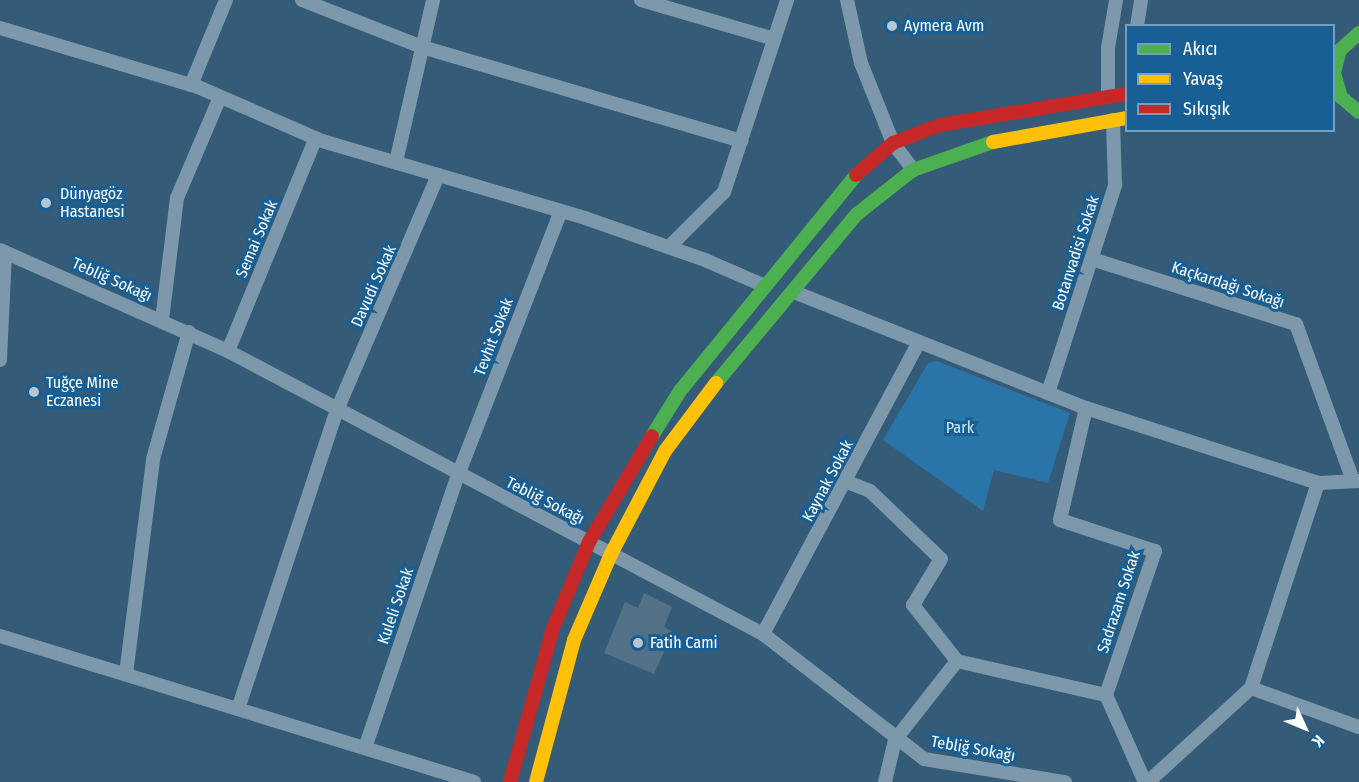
<!DOCTYPE html>
<html>
<head>
<meta charset="utf-8">
<style>
	body { margin:0 }
	#map { position:relative; width:1359px; height:782px; overflow:hidden; background:#345b78; font-family:"Fira Sans Condensed",sans-serif }
	div>[style] { position:absolute }
	.green>* { inset:0; background:#2975a9 }
	.building>* { inset:0; background:#537288 }
	.street>* { height:14px; margin:-7px; padding:0 7px; transform-origin:7px; border-radius:7px; background:#7d97ab }
	.fast>* { height:14px; margin:-7px; padding:0 7px; transform-origin:7px; border-radius:7px; background:#4caf50 }
	.slow>* { height:14px; margin:-7px; padding:0 7px; transform-origin:7px; border-radius:7px; background:#ffc107 }
	.jam>* { height:14px; margin:-7px; padding:0 7px; transform-origin:7px; border-radius:7px; background:#c62828 }
	.dots>* { width:16px; height:16px; translate:-50% -50%; box-sizing:border-box; border:3px solid #175f95; border-radius:50% }
	span { translate:-50% -50%; white-space:nowrap; text-align:center; line-height:1.15; -webkit-text-stroke:6px #175f95; paint-order:stroke }
	.poi-label { font-size:16px; color:#fff }
	.left { translate:0 -50%; text-align:left }
	.street-label { font-size:16px; color:#fff }
	.park-label { font-size:16px; color:#cfeafc }
	.legend { position:absolute; left:1125px; top:24px; width:210px; height:108px; box-sizing:border-box; background:#175f95; border:2px solid #749fbf; margin:0; padding:8px 10px; list-style:none; font-size:18px; color:#fff }
	.legend li { display:flex; align-items:center; gap:12px; height:30px }
	.legend b { width:30px; border:2px solid #749fbf }
	.north { position:absolute; left:1275px; top:698px; width:60px; height:60px; -webkit-text-stroke:4px #175f95; paint-order:stroke; rotate:134deg; font-size:16px; font-weight:700; line-height:24px; text-align:center; color:#fff }
	.north::after { content:''; display:block; margin:auto; width:21px; height:27px; background:#fff; clip-path:polygon(50% 0,100% 100%,50% 72%,0 100%) }
</style>
</head>
<body>
<div id="map">
	<div class="green">
		<div style="clip-path:polygon(937px 361px,1070px 413px,1048px 483px,994px 470px,983px 511px,883px 440px,928px 363px)"></div>
	</div>
	<div class="building">
		<div style="clip-path:polygon(644px 593px,672px 607px,664px 627px,673px 632px,654px 674px,604px 653px,625px 602px,638px 608px)"></div>
	</div>
	<div class="street">
		<div style="left:302px;top:0;width:129px;rotate:21.4deg"></div>
		<div style="left:422px;top:47px;width:333px;rotate:16.4deg"></div>
		<div style="left:641px;top:0;width:139px;rotate:16.3deg"></div>
		<div style="left:847px;top:0;width:65px;rotate:77.5deg"></div>
		<div style="left:861px;top:63px;width:86px;rotate:68.2deg"></div>
		<div style="left:893px;top:143px;width:34px;rotate:53deg"></div>
		<div style="left:1137px;top:26px;width:26px;rotate:-81deg"></div>
		<div style="left:0;top:28px;width:207px;rotate:16.6deg"></div>
		<div style="left:198px;top:87px;width:135px;rotate:23.5deg"></div>
		<div style="left:322px;top:141px;width:274px;rotate:16.3deg"></div>
		<div style="left:585px;top:218px;width:127px;rotate:19.3deg"></div>
		<div style="left:705px;top:260px;width:65px;rotate:23.4deg"></div>
		<div style="left:191px;top:85px;width:92px;rotate:-67.6deg"></div>
		<div style="left:1108px;top:97px;width:49px;rotate:-90deg"></div>
		<div style="left:1108px;top:48px;width:49px;rotate:-80.5deg"></div>
		<div style="left:396px;top:162px;width:166px;rotate:-77.1deg"></div>
		<div style="left:669px;top:247px;width:78px;rotate:-45deg"></div>
		<div style="left:724px;top:192px;width:202px;rotate:-71.8deg"></div>
		<div style="left:0;top:250px;width:249px;rotate:23.9deg"></div>
		<div style="left:228px;top:351px;width:605px;rotate:27.88deg"></div>
		<div style="left:763px;top:634px;width:204px;rotate:37.8deg"></div>
		<div style="left:924px;top:759px;width:143px;rotate:9.3deg"></div>
		<div style="left:1092px;top:259px;width:214px;rotate:17.7deg"></div>
		<div style="left:1296px;top:324px;width:167px;rotate:70deg"></div>
		<div style="left:794px;top:292px;width:314px;rotate:21.7deg"></div>
		<div style="left:1086px;top:408px;width:244px;rotate:17.9deg"></div>
		<div style="left:1318px;top:483px;width:41px;rotate:-2.8deg"></div>
		<div style="left:162px;top:320px;width:123px;rotate:-83deg"></div>
		<div style="left:177px;top:198px;width:110px;rotate:-66.9deg"></div>
		<div style="left:228px;top:351px;width:230px;rotate:-67.6deg"></div>
		<div style="left:0;top:360px;width:108px;rotate:-87.3deg"></div>
		<div style="left:1048px;top:393px;width:219px;rotate:-72.1deg"></div>
		<div style="left:1115px;top:185px;width:65px;rotate:-91.8deg"></div>
		<div style="left:1086px;top:408px;width:115px;rotate:103.1deg"></div>
		<div style="left:1060px;top:520px;width:100px;rotate:18.1deg"></div>
		<div style="left:1155px;top:551px;width:152px;rotate:108.8deg"></div>
		<div style="left:847px;top:482px;width:25px;rotate:21deg"></div>
		<div style="left:870px;top:491px;width:98px;rotate:43.8deg"></div>
		<div style="left:941px;top:559px;width:54px;rotate:121.3deg"></div>
		<div style="left:913px;top:605px;width:71px;rotate:51.8deg"></div>
		<div style="left:763px;top:634px;width:331px;rotate:-61.9deg"></div>
		<div style="left:0;top:636px;width:496px;rotate:17.1deg"></div>
		<div style="left:957px;top:661px;width:153px;rotate:12.9deg"></div>
		<div style="left:1106px;top:695px;width:95px;rotate:65.9deg"></div>
		<div style="left:126px;top:674px;width:217px;rotate:-82.8deg"></div>
		<div style="left:153px;top:459px;width:132px;rotate:-74.2deg"></div>
		<div style="left:1251px;top:688px;width:115px;rotate:19.9deg"></div>
		<div style="left:238px;top:709px;width:315px;rotate:-71.7deg"></div>
		<div style="left:337px;top:410px;width:256px;rotate:-66.7deg"></div>
		<div style="left:365px;top:748px;width:288px;rotate:-71.2deg"></div>
		<div style="left:458px;top:475px;width:283px;rotate:-68.7deg"></div>
		<div style="left:885px;top:782px;width:43px;rotate:-76.6deg"></div>
		<div style="left:895px;top:740px;width:100px;rotate:-51.9deg"></div>
		<div style="left:1148px;top:782px;width:139px;rotate:-42.4deg"></div>
		<div style="left:1251px;top:688px;width:216px;rotate:-71.9deg"></div>
	</div>
	<div class="fast">
		<div style="left:1359px;top:33px;width:25px;rotate:138deg"></div>
		<div style="left:1340px;top:50px;width:24px;rotate:105deg"></div>
		<div style="left:1334px;top:73px;width:25px;rotate:74deg"></div>
		<div style="left:1341px;top:97px;width:23px;rotate:40deg"></div>
		<div style="left:716px;top:383px;width:220px;rotate:-50.2deg"></div>
		<div style="left:857px;top:214px;width:71px;rotate:-38.2deg"></div>
		<div style="left:913px;top:170px;width:85px;rotate:-19.3deg"></div>
		<div style="left:652px;top:436px;width:53px;rotate:-58.1deg"></div>
		<div style="left:680px;top:391px;width:279px;rotate:-50.8deg"></div>
	</div>
	<div class="slow">
		<div style="left:993px;top:142px;width:135px;rotate:-10.2deg"></div>
		<div style="left:536px;top:782px;width:147px;rotate:-75deg"></div>
		<div style="left:574px;top:640px;width:94px;rotate:-66.7deg"></div>
		<div style="left:611px;top:554px;width:116px;rotate:-62.3deg"></div>
		<div style="left:665px;top:451px;width:85px;rotate:-53.1deg"></div>
	</div>
	<div class="jam">
		<div style="left:856px;top:175px;width:49px;rotate:-40.9deg"></div>
		<div style="left:893px;top:143px;width:50px;rotate:-21deg"></div>
		<div style="left:940px;top:125px;width:189px;rotate:-9.5deg"></div>
		<div style="left:510px;top:782px;width:160px;rotate:-74.4deg"></div>
		<div style="left:553px;top:628px;width:93px;rotate:-67.3deg"></div>
		<div style="left:589px;top:542px;width:123px;rotate:-59.3deg"></div>
	</div>
	<div class="dots">
		<div style="left:892px;top:26px;background:#b8c6d0"></div>
		<div style="left:46px;top:203px;background:#b8c6d0"></div>
		<div style="left:34px;top:392px;background:#b8c6d0"></div>
		<div style="left:638px;top:643px;background:#b8c6d0"></div>
	</div>
	<div class="poi-label">
		<span class="left" style="left:904px;top:26px">Aymera Avm</span>
		<span class="left" style="left:60px;top:203px">Dünyagöz<br>Hastanesi</span>
		<span class="left" style="left:46px;top:392px">Tuğçe Mine<br>Eczanesi</span>
		<span class="left" style="left:650px;top:643px">Fatih Cami</span>
	</div>
	<div class="street-label">
		<span style="left:257px;top:239px;rotate:-67deg">Semai Sokak</span>
		<span style="left:1076px;top:253px;rotate:-72deg">Botanvadisi Sokak</span>
		<span style="left:112px;top:280px;rotate:24deg">Tebliğ Sokağı</span>
		<span style="left:1228px;top:285px;rotate:18deg">Kaçkardağı Sokağı</span>
		<span style="left:374px;top:286px;rotate:-66deg">Davudi Sokak</span>
		<span style="left:494px;top:337px;rotate:-69deg">Tevhit Sokak</span>
		<span style="left:828px;top:481px;rotate:-62deg">Kaynak Sokak</span>
		<span style="left:545px;top:501px;rotate:27deg">Tebliğ Sokağı</span>
		<span style="left:1119px;top:602px;rotate:-72deg">Sadrazam Sokak</span>
		<span style="left:396px;top:606px;rotate:-71deg">Kuleli Sokak</span>
		<span style="left:973px;top:749px;rotate:10deg">Tebliğ Sokağı</span>
	</div>
	<div class="park-label">
		<span style="left:960px;top:428px">Park</span>
	</div>
	<ul class="legend">
	<li><b style="height:8px;background:#4caf50"></b>Akıcı</li>
	<li><b style="height:8px;background:#ffc107"></b>Yavaş</li>
	<li><b style="height:8px;background:#c62828"></b>Sıkışık</li>
	</ul>
	<div class="north">K</div>
</div>
</body>
</html>
